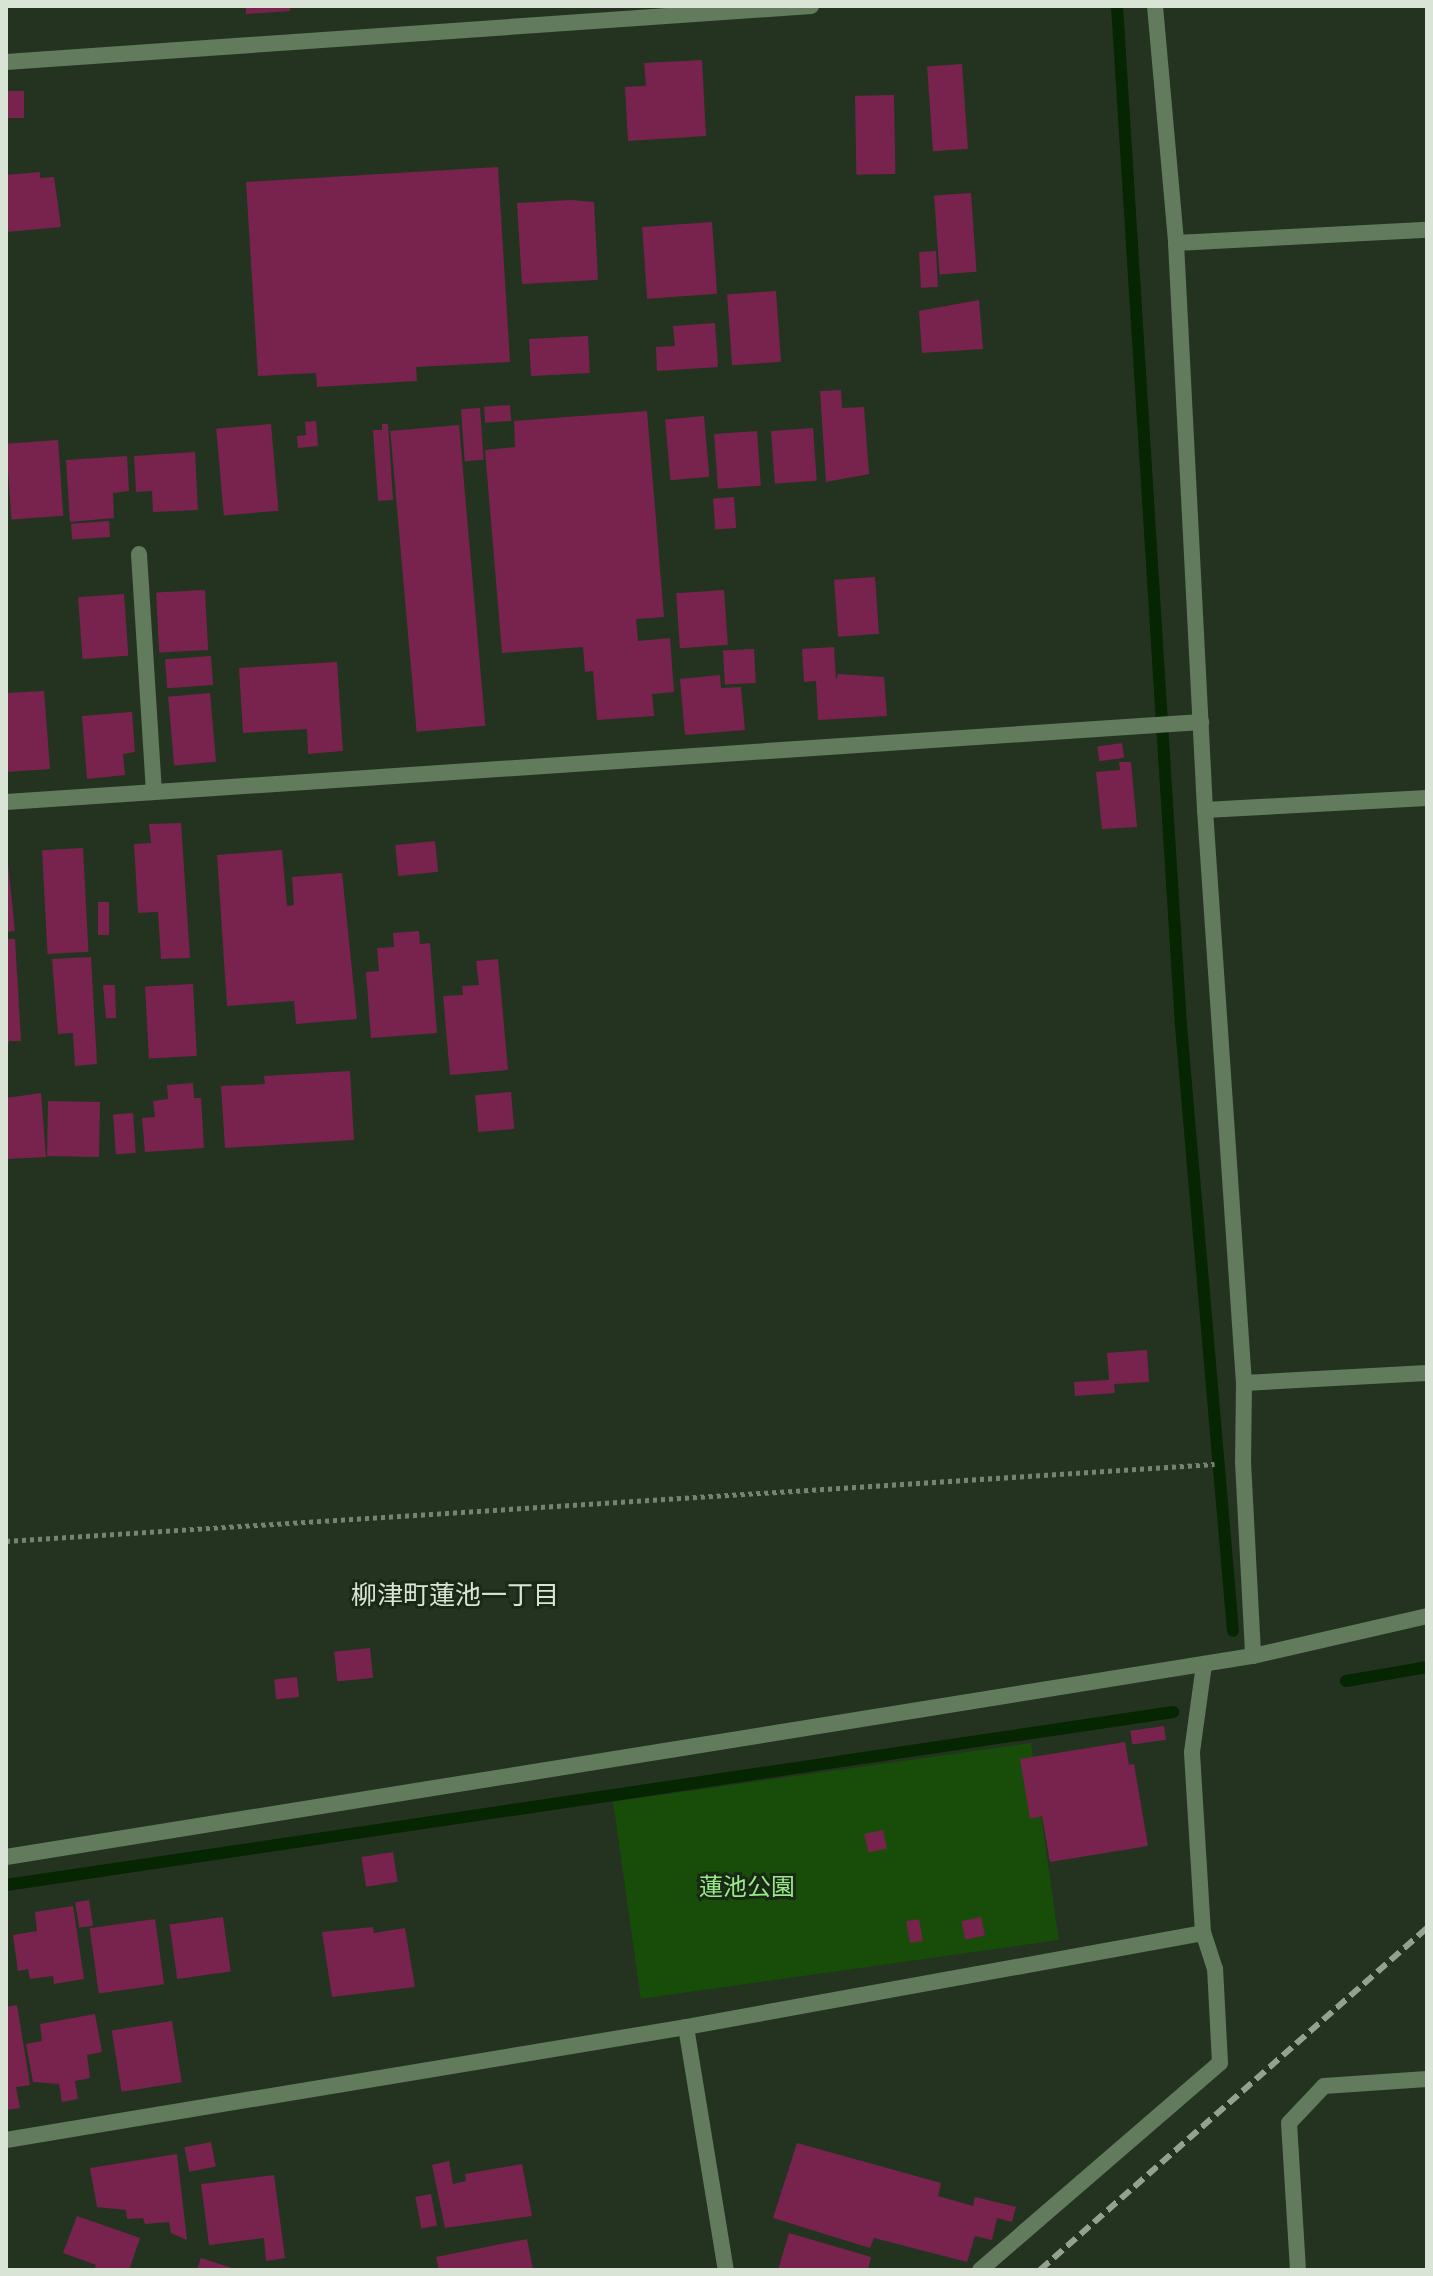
<!DOCTYPE html>
<html>
<head>
<meta charset="utf-8">
<style>
	body { margin:0 }
	#map { position:relative; width:1433px; height:2276px; overflow:hidden; background:#233320; font-family:"Archivo Narrow","Noto Sans JP",sans-serif }
	div>[style] { position:absolute }
	.green>* { inset:0; background:#174d08; transform-origin:0 0 }
	.stream>* { height:12px; margin:-6px; padding:0 6px; transform-origin:6px; border-radius:6px; background:#052600 }
	.building>* { inset:0; background:#77234e; transform-origin:0 0 }
	.path>* { height:5px; margin-top:-2.5px; transform-origin:0; background:repeating-linear-gradient(90deg,#758372 0 4px,transparent 0 8px) }
	.street>* { height:16px; margin:-8px; padding:0 8px; transform-origin:8px; border-radius:8px; background:#617b5c }
	.rail>* { height:6px; margin-top:-3px; transform-origin:0; background:repeating-linear-gradient(90deg,#94a191 0 12px,transparent 0 18px) }
	span { translate:-50% -50%; white-space:nowrap; text-align:center; line-height:1.15; -webkit-text-stroke:6px #192916; paint-order:stroke }
	.park-label { font-size:24px; color:#98ea87 }
	.neighbourhood-label { font-size:26px; color:#d9e4d7 }
	.frame { position:absolute; inset:0; border:8px solid #d9e4d7; pointer-events:none }
</style>
</head>
<body>
<div id="map">
	<div class="green">
		<div style="left:1031px;top:1743px;width:199px;height:422px;rotate:82deg"></div>
	</div>
	<div class="stream">
		<div style="left:1117px;top:6px;width:1022px;rotate:86.41deg"></div>
		<div style="left:1181px;top:1026px;width:607px;rotate:85.09deg"></div>
		<div style="left:1346px;top:1681px;width:82px;rotate:-9.8deg"></div>
		<div style="left:6px;top:1885px;width:1180px;rotate:-8.43deg"></div>
	</div>
	<div class="building">
		<div style="clip-path:polygon(246px 6px,290px 6px,290px 11px,246px 14px)"></div>
		<div style="clip-path:polygon(702px 60px,706px 136px,628px 141px,625px 87px,646px 86px,644px 63px)"></div>
		<div style="left:962px;top:64px;width:85px;height:35px;rotate:86deg"></div>
		<div style="left:6px;top:91px;width:18px;height:27px"></div>
		<div style="left:894px;top:95px;width:79px;height:39px;rotate:89deg"></div>
		<div style="clip-path:polygon(498px 167px,510px 362px,416px 367px,417px 381px,317px 387px,316px 373px,258px 376px,246px 182px)"></div>
		<div style="clip-path:polygon(40px 172px,40px 178px,54px 177px,61px 227px,6px 232px,6px 175px)"></div>
		<div style="left:971px;top:193px;width:79px;height:37px;rotate:86deg"></div>
		<div style="clip-path:polygon(572px 200px,594px 202px,598px 280px,522px 284px,517px 203px)"></div>
		<div style="left:712px;top:222px;width:72px;height:70px;rotate:86deg"></div>
		<div style="left:936px;top:251px;width:36px;height:17px;rotate:87deg"></div>
		<div style="left:776px;top:291px;width:71px;height:49px;rotate:86deg"></div>
		<div style="clip-path:polygon(979px 300px,983px 349px,922px 353px,919px 311px)"></div>
		<div style="clip-path:polygon(715px 323px,718px 367px,657px 371px,656px 347px,675px 346px,673px 326px)"></div>
		<div style="left:588px;top:336px;width:37px;height:59px;rotate:87deg"></div>
		<div style="clip-path:polygon(841px 390px,842px 408px,864px 407px,869px 474px,826px 482px,820px 391px)"></div>
		<div style="left:510px;top:405px;width:16px;height:26px;rotate:86deg"></div>
		<div style="left:480px;top:408px;width:52px;height:19px;rotate:86deg"></div>
		<div style="clip-path:polygon(647px 411px,664px 617px,636px 619px,638px 641px,670px 638px,674px 692px,652px 694px,654px 716px,597px 720px,593px 671px,585px 672px,583px 647px,502px 653px,485px 450px,515px 447px,514px 421px)"></div>
		<div style="left:704px;top:416px;width:61px;height:39px;rotate:85deg"></div>
		<div style="clip-path:polygon(316px 421px,318px 446px,298px 448px,297px 436px,306px 435px,305px 422px)"></div>
		<div style="left:271px;top:424px;width:87px;height:55px;rotate:85deg"></div>
		<div style="clip-path:polygon(382px 424px,388px 424px,393px 500px,378px 501px,373px 430px,382px 430px)"></div>
		<div style="left:459px;top:425px;width:302px;height:69px;rotate:85deg"></div>
		<div style="left:813px;top:428px;width:53px;height:42px;rotate:86deg"></div>
		<div style="left:757px;top:431px;width:55px;height:43px;rotate:86deg"></div>
		<div style="left:58px;top:440px;width:76px;height:52px;rotate:86deg"></div>
		<div style="clip-path:polygon(195px 452px,198px 510px,153px 512px,152px 491px,136px 492px,134px 456px)"></div>
		<div style="clip-path:polygon(127px 456px,129px 491px,113px 493px,114px 518px,70px 522px,66px 460px)"></div>
		<div style="left:734px;top:497px;width:31px;height:21px;rotate:86deg"></div>
		<div style="left:109px;top:521px;width:16px;height:38px;rotate:86deg"></div>
		<div style="left:875px;top:577px;width:57px;height:41px;rotate:86deg"></div>
		<div style="left:205px;top:590px;width:60px;height:49px;rotate:87deg"></div>
		<div style="left:724px;top:590px;width:55px;height:48px;rotate:86deg"></div>
		<div style="left:124px;top:594px;width:62px;height:46px;rotate:86deg"></div>
		<div style="clip-path:polygon(834px 647px,836px 680px,838px 674px,884px 677px,887px 716px,818px 720px,816px 681px,804px 682px,802px 649px)"></div>
		<div style="left:754px;top:649px;width:34px;height:31px;rotate:87deg"></div>
		<div style="left:211px;top:656px;width:29px;height:46px;rotate:86deg"></div>
		<div style="clip-path:polygon(337px 662px,343px 751px,308px 754px,307px 729px,243px 733px,239px 668px)"></div>
		<div style="clip-path:polygon(720px 675px,721px 688px,741px 687px,745px 730px,685px 735px,680px 679px)"></div>
		<div style="clip-path:polygon(44px 691px,50px 769px,6px 772px,6px 693px)"></div>
		<div style="left:210px;top:693px;width:69px;height:42px;rotate:85deg"></div>
		<div style="clip-path:polygon(132px 712px,135px 752px,123px 754px,125px 775px,87px 779px,82px 716px)"></div>
		<div style="left:1122px;top:743px;width:15px;height:25px;rotate:82deg"></div>
		<div style="clip-path:polygon(1119px 762px,1131px 762px,1137px 827px,1102px 829px,1096px 772px,1120px 770px)"></div>
		<div style="clip-path:polygon(181px 823px,190px 958px,161px 959px,158px 912px,138px 913px,134px 844px,151px 843px,149px 824px)"></div>
		<div style="left:435px;top:841px;width:31px;height:40px;rotate:84deg"></div>
		<div style="clip-path:polygon(6px 845px,15px 931px,6px 932px)"></div>
		<div style="left:83px;top:848px;width:104px;height:41px;rotate:87deg"></div>
		<div style="clip-path:polygon(282px 850px,287px 906px,294px 905px,292px 877px,342px 873px,357px 1019px,296px 1024px,294px 1001px,227px 1006px,217px 855px)"></div>
		<div style="left:109px;top:902px;width:33px;height:11px;rotate:90deg"></div>
		<div style="clip-path:polygon(419px 931px,420px 944px,430px 943px,437px 1033px,371px 1038px,366px 972px,379px 971px,377px 948px,394px 947px,393px 933px)"></div>
		<div style="clip-path:polygon(6px 939px,15px 939px,21px 1041px,9px 1041px,6px 1056px)"></div>
		<div style="clip-path:polygon(91px 957px,97px 1064px,75px 1066px,73px 1033px,58px 1034px,52px 959px)"></div>
		<div style="clip-path:polygon(498px 959px,508px 1070px,450px 1075px,443px 996px,463px 995px,462px 986px,479px 985px,476px 961px)"></div>
		<div style="left:193px;top:984px;width:72px;height:48px;rotate:87deg"></div>
		<div style="clip-path:polygon(103px 985px,115px 985px,116px 1018px,106px 1018px)"></div>
		<div style="clip-path:polygon(350px 1071px,354px 1140px,225px 1148px,221px 1086px,265px 1084px,264px 1076px)"></div>
		<div style="clip-path:polygon(193px 1083px,194px 1098px,201px 1098px,204px 1148px,145px 1152px,142px 1118px,155px 1117px,153px 1101px,168px 1099px,167px 1085px)"></div>
		<div style="left:511px;top:1092px;width:37px;height:36px;rotate:85deg"></div>
		<div style="clip-path:polygon(41px 1093px,46px 1157px,6px 1159px,6px 1098px)"></div>
		<div style="left:48px;top:1101px;width:52px;height:55px;rotate:1deg"></div>
		<div style="left:133px;top:1113px;width:40px;height:20px;rotate:86deg"></div>
		<div style="clip-path:polygon(1147px 1350px,1149px 1382px,1114px 1384px,1115px 1393px,1075px 1396px,1074px 1382px,1109px 1380px,1107px 1353px)"></div>
		<div style="left:370px;top:1648px;width:30px;height:36px;rotate:84deg"></div>
		<div style="left:297px;top:1677px;width:20px;height:23px;rotate:84deg"></div>
		<div style="left:1164px;top:1726px;width:14px;height:34px;rotate:82deg"></div>
		<div style="clip-path:polygon(1125px 1742px,1129px 1765px,1134px 1764px,1148px 1846px,1050px 1862px,1042px 1816px,1030px 1819px,1020px 1759px)"></div>
		<div style="left:883px;top:1830px;width:19px;height:19px;rotate:78deg"></div>
		<div style="left:393px;top:1852px;width:30px;height:32px;rotate:81deg"></div>
		<div style="left:89px;top:1900px;width:26px;height:14px;rotate:81deg"></div>
		<div style="clip-path:polygon(73px 1906px,84px 1979px,54px 1984px,53px 1976px,30px 1979px,28px 1969px,18px 1971px,13px 1935px,37px 1931px,35px 1912px)"></div>
		<div style="left:223px;top:1917px;width:55px;height:54px;rotate:82deg"></div>
		<div style="left:981px;top:1917px;width:19px;height:20px;rotate:78deg"></div>
		<div style="left:155px;top:1919px;width:66px;height:66px;rotate:82deg"></div>
		<div style="left:919px;top:1919px;width:22px;height:13px;rotate:80deg"></div>
		<div style="clip-path:polygon(373px 1927px,374px 1933px,405px 1928px,415px 1987px,332px 1997px,322px 1932px)"></div>
		<div style="clip-path:polygon(17px 2005px,30px 2085px,16px 2087px,20px 2108px,6px 2110px,6px 2007px)"></div>
		<div style="clip-path:polygon(95px 2014px,102px 2052px,87px 2055px,90px 2078px,75px 2081px,78px 2099px,62px 2102px,59px 2084px,33px 2082px,26px 2044px,42px 2041px,40px 2024px)"></div>
		<div style="left:172px;top:2021px;width:62px;height:61px;rotate:81deg"></div>
		<div style="left:211px;top:2142px;width:25px;height:27px;rotate:79deg"></div>
		<div style="clip-path:polygon(797px 2143px,941px 2183px,938px 2196px,973px 2206px,975px 2197px,1016px 2207px,1012px 2222px,997px 2218px,992px 2240px,975px 2236px,967px 2262px,874px 2238px,870px 2248px,773px 2218px)"></div>
		<div style="clip-path:polygon(177px 2154px,187px 2240px,171px 2233px,169px 2222px,145px 2224px,143px 2218px,127px 2219px,126px 2210px,97px 2207px,90px 2168px)"></div>
		<div style="clip-path:polygon(449px 2161px,453px 2184px,466px 2181px,465px 2174px,522px 2164px,532px 2216px,445px 2228px,432px 2165px)"></div>
		<div style="clip-path:polygon(274px 2175px,285px 2258px,266px 2261px,264px 2238px,209px 2245px,201px 2184px)"></div>
		<div style="left:431px;top:2194px;width:32px;height:16px;rotate:79deg"></div>
		<div style="clip-path:polygon(77px 2216px,140px 2238px,129px 2270px,94px 2270px,96px 2265px,63px 2253px)"></div>
		<div style="clip-path:polygon(789px 2233px,871px 2257px,868px 2270px,778px 2270px)"></div>
		<div style="clip-path:polygon(527px 2239px,533px 2270px,439px 2270px,436px 2257px)"></div>
		<div style="clip-path:polygon(201px 2258px,235px 2269px,235px 2270px,197px 2270px)"></div>
	</div>
	<div class="path">
		<div style="left:6px;top:1541px;width:1211px;rotate:-3.64deg"></div>
	</div>
	<div class="street">
		<div style="left:1155px;top:6px;width:238px;rotate:84.9deg"></div>
		<div style="left:1176px;top:243px;width:568px;rotate:87.07deg"></div>
		<div style="left:1205px;top:810px;width:574px;rotate:86.11deg"></div>
		<div style="left:1244px;top:1383px;width:79px;rotate:90.7deg"></div>
		<div style="left:1243px;top:1462px;width:194px;rotate:87deg"></div>
		<div style="left:6px;top:62px;width:807px;rotate:-3.98deg"></div>
		<div style="left:1176px;top:243px;width:251px;rotate:-3deg"></div>
		<div style="left:139px;top:554px;width:238px;rotate:86.4deg"></div>
		<div style="left:6px;top:802px;width:1198px;rotate:-3.83deg"></div>
		<div style="left:1205px;top:810px;width:222px;rotate:-3.1deg"></div>
		<div style="left:1244px;top:1383px;width:183px;rotate:-3.1deg"></div>
		<div style="left:6px;top:1857px;width:1263px;rotate:-9.16deg"></div>
		<div style="left:1253px;top:1656px;width:179px;rotate:-12.9deg"></div>
		<div style="left:686px;top:2027px;width:246px;rotate:80.7deg"></div>
		<div style="left:6px;top:2140px;width:689px;rotate:-9.43deg"></div>
		<div style="left:686px;top:2027px;width:525px;rotate:-10.3deg"></div>
		<div style="left:980px;top:2270px;width:317px;rotate:-40.8deg"></div>
		<div style="left:1220px;top:2063px;width:94px;rotate:-93deg"></div>
		<div style="left:1215px;top:1969px;width:38px;rotate:-108deg"></div>
		<div style="left:1203px;top:1933px;width:181px;rotate:-93.5deg"></div>
		<div style="left:1192px;top:1752px;width:89px;rotate:-82.2deg"></div>
		<div style="left:1298px;top:2270px;width:147px;rotate:-93.5deg"></div>
		<div style="left:1289px;top:2123px;width:51px;rotate:-46.6deg"></div>
		<div style="left:1324px;top:2086px;width:103px;rotate:-3.9deg"></div>
	</div>
	<div class="rail">
		<div style="left:1040px;top:2270px;width:516px;rotate:-41.47deg"></div>
	</div>
	<div class="park-label">
		<span style="left:747px;top:1887px">蓮池公園</span>
	</div>
	<div class="neighbourhood-label">
		<span style="left:455px;top:1595px">柳津町蓮池一丁目</span>
	</div>
	<div class="frame"></div>
</div>
</body>
</html>
